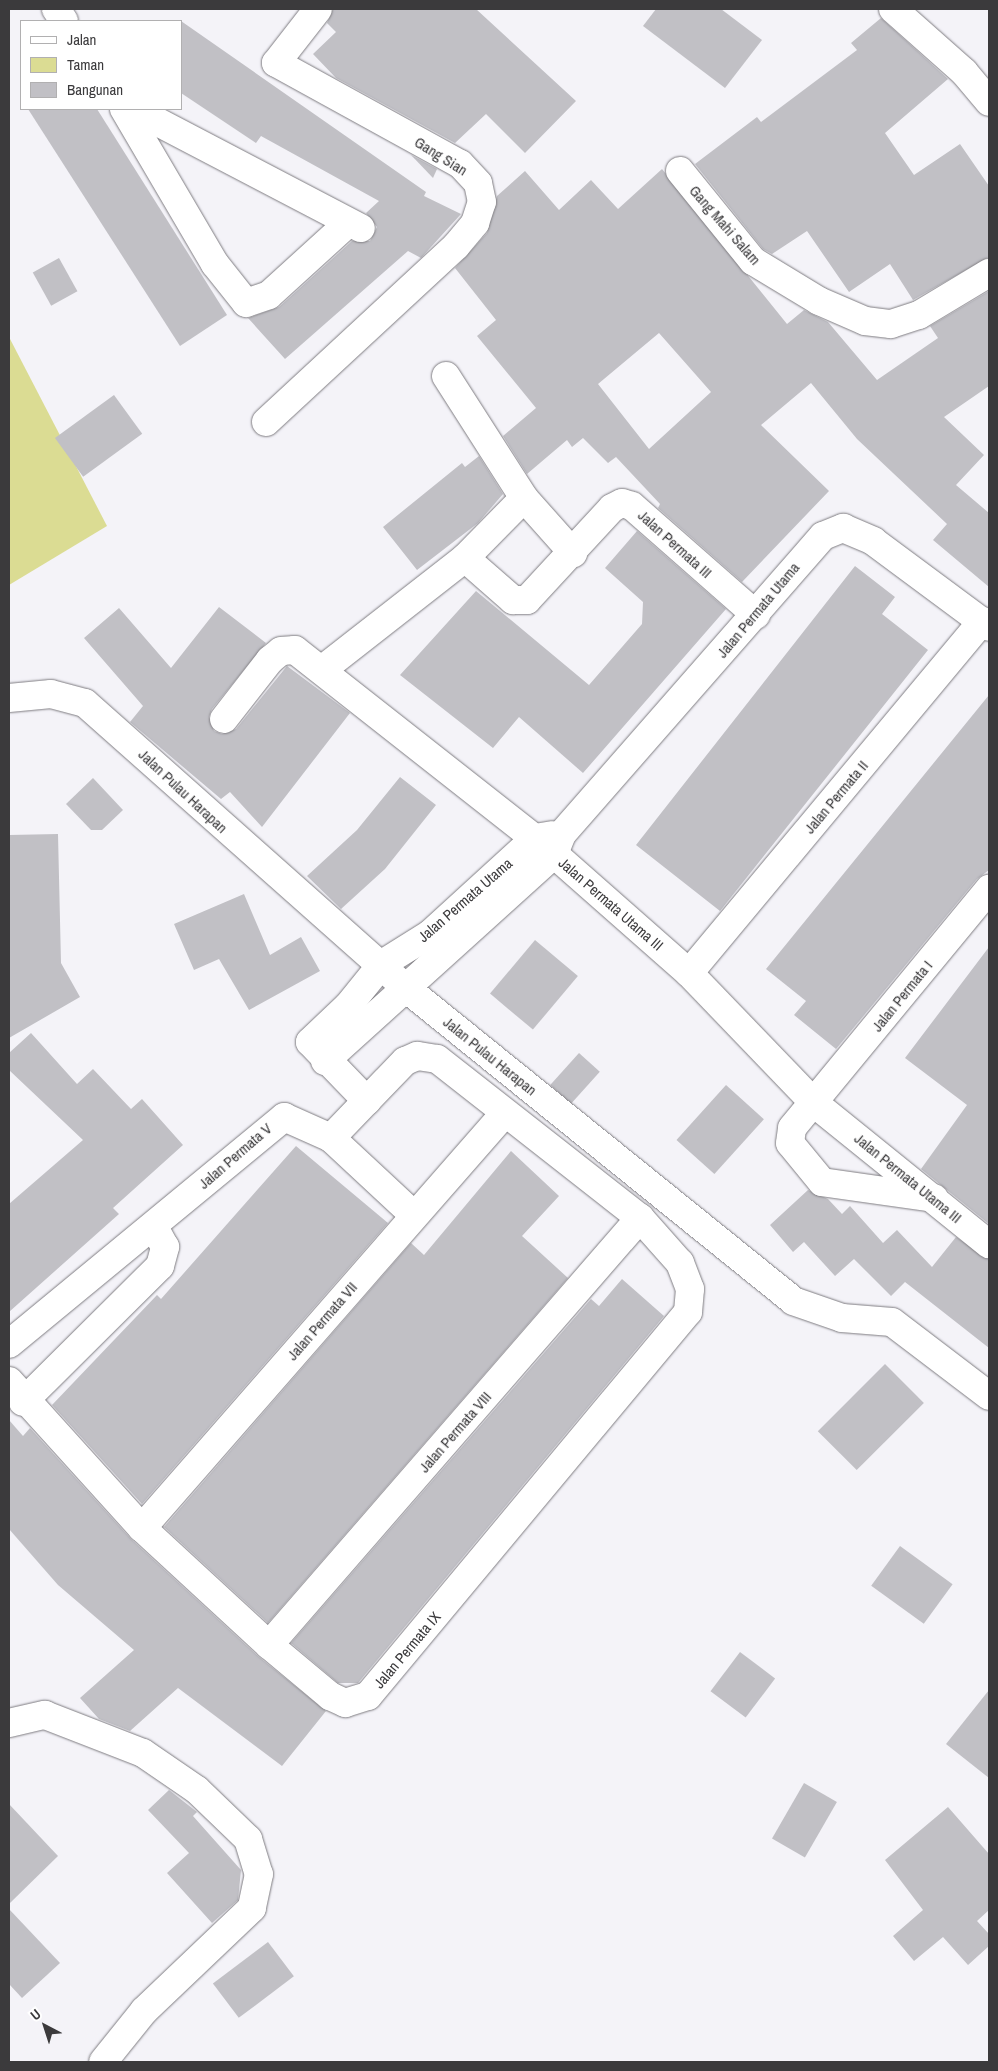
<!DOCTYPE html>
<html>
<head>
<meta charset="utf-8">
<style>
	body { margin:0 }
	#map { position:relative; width:998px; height:2071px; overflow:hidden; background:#f4f3f8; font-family:"Archivo Narrow",sans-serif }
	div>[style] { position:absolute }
	.green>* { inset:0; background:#dbdc93 }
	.building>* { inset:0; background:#c1c0c5; transform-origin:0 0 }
	.roads { filter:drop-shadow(0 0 1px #7e7c81) drop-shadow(0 0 1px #7e7c81) }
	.minor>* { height:28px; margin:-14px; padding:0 14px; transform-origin:14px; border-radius:14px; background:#fff }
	span { translate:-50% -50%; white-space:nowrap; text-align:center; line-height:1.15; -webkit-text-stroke:5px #fff; paint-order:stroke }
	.street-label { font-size:15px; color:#3b3a3c }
	.frame { position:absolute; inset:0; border:10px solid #3b3a3c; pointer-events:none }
	.legend { position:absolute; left:20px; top:20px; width:162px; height:90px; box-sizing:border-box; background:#fff; border:1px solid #b1b0b1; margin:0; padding:6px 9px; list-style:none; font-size:15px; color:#3b3a3c }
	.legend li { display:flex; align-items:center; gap:10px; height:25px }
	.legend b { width:25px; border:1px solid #b1b0b1 }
	.north { position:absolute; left:20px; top:2001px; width:50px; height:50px; -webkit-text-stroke:4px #fff; paint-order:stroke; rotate:320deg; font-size:14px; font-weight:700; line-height:20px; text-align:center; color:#3b3a3c }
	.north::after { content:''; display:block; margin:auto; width:18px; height:22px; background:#3b3a3c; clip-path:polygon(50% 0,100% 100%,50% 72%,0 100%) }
</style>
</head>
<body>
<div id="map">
	<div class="green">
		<div style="clip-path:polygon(9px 337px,107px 526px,9px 585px)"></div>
	</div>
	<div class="building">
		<div style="clip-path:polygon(333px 9px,476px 9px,576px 101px,525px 153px,486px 114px,455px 143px,336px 78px,313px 54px,336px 32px,327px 23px)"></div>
		<div style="clip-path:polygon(656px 9px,721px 9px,762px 40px,725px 88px,643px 26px)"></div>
		<div style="clip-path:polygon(881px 18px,948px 79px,885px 133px,914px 175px,960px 144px,989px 186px,989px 257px,913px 300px,890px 264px,849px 292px,807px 231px,772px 254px,763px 249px,695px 164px,757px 117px,761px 122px,857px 50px,851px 43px)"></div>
		<div style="clip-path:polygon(181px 21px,426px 192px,424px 196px,461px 214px,421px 258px,408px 251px,285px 359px,248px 318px,279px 307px,352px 241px,370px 241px,377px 227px,366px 213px,379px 201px,261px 136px,256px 143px,181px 93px)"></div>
		<div style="clip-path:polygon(28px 109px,97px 109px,227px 315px,180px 346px)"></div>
		<div style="clip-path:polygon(411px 155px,437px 169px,433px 178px)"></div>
		<div style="clip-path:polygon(evenodd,662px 169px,787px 324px,804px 310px,828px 322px,877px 380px,938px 338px,930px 326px,989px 291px,989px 386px,944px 417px,984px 455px,956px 485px,989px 513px,989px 587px,933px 540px,947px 524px,857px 439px,811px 383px,761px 425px,829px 491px,742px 582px,658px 508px,660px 504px,616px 457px,608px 463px,583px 438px,572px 447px,567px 440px,527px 474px,503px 436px,536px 408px,477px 336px,496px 320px,455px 268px,487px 233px,497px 196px,525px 171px,559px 210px,591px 180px,618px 209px,662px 169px,659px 333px,711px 392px,649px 449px,598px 384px,659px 333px)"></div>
		<div style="left:59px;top:258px;width:38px;height:30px;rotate:61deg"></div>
		<div style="left:114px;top:395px;width:48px;height:73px;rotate:54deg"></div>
		<div style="clip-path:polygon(479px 456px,503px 494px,478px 523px,417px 570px,383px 527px,462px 463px,465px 467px)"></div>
		<div style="clip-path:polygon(637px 531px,726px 609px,583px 773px,519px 717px,493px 748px,400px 675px,476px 591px,589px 685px,642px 624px,643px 602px,605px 568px)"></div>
		<div style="clip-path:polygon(855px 566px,895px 597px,882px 614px,928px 650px,720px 911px,636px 845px)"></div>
		<div style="clip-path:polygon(219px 607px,266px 643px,212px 709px,209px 717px,214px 731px,222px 734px,236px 729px,287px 666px,350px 713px,262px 827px,230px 792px,221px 799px,130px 722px,143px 706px,84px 638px,119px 608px,171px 668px)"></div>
		<div style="clip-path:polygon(989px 695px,989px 870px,977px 879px,836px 1049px,794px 1015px,806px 1001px,766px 969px)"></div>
		<div style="clip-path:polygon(400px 777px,436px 805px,385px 869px,341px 909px,307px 876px,357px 830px)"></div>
		<div style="clip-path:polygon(93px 778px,123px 810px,102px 830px,91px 830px,66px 804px)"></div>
		<div style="clip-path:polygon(58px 834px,61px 963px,80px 997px,9px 1038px,9px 835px)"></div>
		<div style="clip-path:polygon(244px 894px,270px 955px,301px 937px,320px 971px,249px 1010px,219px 959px,194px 970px,174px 924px)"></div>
		<div style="left:535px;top:940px;width:56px;height:70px;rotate:40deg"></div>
		<div style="clip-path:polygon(989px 947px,989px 1224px,921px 1169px,967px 1105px,905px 1058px)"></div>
		<div style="clip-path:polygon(31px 1033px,77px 1084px,93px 1069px,131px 1109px,142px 1099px,183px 1145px,113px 1208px,119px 1214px,9px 1312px,9px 1204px,83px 1140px,9px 1070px,9px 1053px)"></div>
		<div style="left:579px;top:1053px;width:28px;height:43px;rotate:42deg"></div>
		<div style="left:726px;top:1085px;width:51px;height:74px;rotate:42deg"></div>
		<div style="clip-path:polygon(296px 1146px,388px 1223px,142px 1504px,52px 1405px,157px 1295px,161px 1299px)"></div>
		<div style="clip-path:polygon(511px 1151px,559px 1196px,522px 1236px,568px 1278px,268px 1623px,164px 1527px,411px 1243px,424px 1255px)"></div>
		<div style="clip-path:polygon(808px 1190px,828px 1199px,842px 1214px,850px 1206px,883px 1243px,897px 1230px,932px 1267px,956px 1237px,989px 1259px,989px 1348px,905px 1282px,891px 1296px,854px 1259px,835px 1276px,804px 1242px,793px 1252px,770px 1225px)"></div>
		<div style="clip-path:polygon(622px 1279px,664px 1316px,358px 1683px,338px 1683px,291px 1643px,591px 1299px,599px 1306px)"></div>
		<div style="left:885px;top:1364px;width:55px;height:95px;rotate:45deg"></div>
		<div style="clip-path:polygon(9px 1420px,23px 1436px,30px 1428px,131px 1539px,259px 1657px,326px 1711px,282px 1766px,178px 1688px,130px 1731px,99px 1719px,80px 1698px,134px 1650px,58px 1585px,9px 1529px)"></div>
		<div style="left:900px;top:1546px;width:65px;height:49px;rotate:36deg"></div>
		<div style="left:740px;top:1652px;width:44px;height:49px;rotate:37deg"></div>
		<div style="clip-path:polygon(989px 1690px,989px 1778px,946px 1744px)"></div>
		<div style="left:804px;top:1783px;width:38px;height:64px;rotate:30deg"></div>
		<div style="clip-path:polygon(169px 1790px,197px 1812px,193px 1816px,241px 1870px,238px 1900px,212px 1923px,167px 1873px,189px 1853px,148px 1810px)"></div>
		<div style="clip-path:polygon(9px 1804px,58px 1856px,9px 1904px)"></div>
		<div style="clip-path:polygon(948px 1807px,989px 1854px,989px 1910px,977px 1921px,989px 1934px,989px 1946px,968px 1965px,943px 1937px,914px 1961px,893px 1936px,923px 1910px,885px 1860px)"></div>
		<div style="clip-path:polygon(9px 1909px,60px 1963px,22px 1998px,9px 1984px)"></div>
		<div style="left:268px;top:1942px;width:43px;height:69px;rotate:53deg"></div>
	</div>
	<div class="roads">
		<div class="minor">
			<div style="left:56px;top:9px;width:14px;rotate:56deg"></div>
			<div style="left:893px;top:9px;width:95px;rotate:41.6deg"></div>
			<div style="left:964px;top:72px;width:39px;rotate:50deg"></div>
			<div style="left:124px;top:109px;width:180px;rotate:59.6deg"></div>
			<div style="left:215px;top:264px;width:50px;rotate:51.5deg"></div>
			<div style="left:246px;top:303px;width:24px;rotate:-19deg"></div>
			<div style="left:269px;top:295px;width:107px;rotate:-42.3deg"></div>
			<div style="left:133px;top:109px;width:257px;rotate:27.6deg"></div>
			<div style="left:680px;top:171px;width:116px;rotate:51deg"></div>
			<div style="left:753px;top:261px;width:77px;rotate:31.2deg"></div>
			<div style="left:819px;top:301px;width:50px;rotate:23.5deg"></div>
			<div style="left:865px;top:321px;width:26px;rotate:7deg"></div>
			<div style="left:891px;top:324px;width:29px;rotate:-18deg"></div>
			<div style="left:919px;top:315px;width:82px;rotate:-31deg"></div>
			<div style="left:446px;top:376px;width:145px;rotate:57.4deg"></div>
			<div style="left:524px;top:498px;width:74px;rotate:48.3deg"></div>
			<div style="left:266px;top:422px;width:259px;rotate:-42.8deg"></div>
			<div style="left:456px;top:246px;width:30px;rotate:-50deg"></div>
			<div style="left:475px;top:223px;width:22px;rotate:-72deg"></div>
			<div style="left:482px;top:202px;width:19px;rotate:-102deg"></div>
			<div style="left:478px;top:183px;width:26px;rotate:-133deg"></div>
			<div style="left:460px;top:164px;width:210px;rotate:-151.2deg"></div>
			<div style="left:276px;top:63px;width:68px;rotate:-52.1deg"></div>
			<div style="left:465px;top:558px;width:64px;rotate:41.2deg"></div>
			<div style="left:513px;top:600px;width:14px"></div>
			<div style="left:527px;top:600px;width:125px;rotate:-47.3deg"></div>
			<div style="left:612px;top:508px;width:11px;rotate:-27deg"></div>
			<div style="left:622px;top:503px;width:10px;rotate:17deg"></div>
			<div style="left:632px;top:506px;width:165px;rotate:41.3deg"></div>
			<div style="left:323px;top:669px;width:180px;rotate:-38deg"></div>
			<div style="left:465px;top:558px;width:84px;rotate:-45.5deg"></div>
			<div style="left:9px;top:698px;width:42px;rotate:-5.4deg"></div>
			<div style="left:51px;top:694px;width:35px;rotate:15deg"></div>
			<div style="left:85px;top:703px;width:431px;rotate:41.6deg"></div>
			<div style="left:407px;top:989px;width:496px;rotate:38.9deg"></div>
			<div style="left:793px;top:1301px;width:52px;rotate:19.1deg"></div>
			<div style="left:842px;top:1318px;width:50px;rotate:4.6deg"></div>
			<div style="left:892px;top:1322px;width:122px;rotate:37.3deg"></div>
			<div style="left:224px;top:719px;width:75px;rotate:-52.1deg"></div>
			<div style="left:270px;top:660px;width:14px;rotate:-39deg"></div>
			<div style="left:281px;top:651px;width:14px;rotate:-4deg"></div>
			<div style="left:295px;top:650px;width:330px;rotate:38.2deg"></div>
			<div style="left:554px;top:854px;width:180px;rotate:41.4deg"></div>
			<div style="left:689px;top:973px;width:180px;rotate:46.1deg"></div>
			<div style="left:814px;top:1103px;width:225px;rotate:38.9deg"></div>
			<div style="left:689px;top:973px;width:458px;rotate:-50.2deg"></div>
			<div style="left:325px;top:1061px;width:309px;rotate:-42.1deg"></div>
			<div style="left:554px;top:854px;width:22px;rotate:-68deg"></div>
			<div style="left:562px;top:834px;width:396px;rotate:-48.8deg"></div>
			<div style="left:823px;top:536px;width:22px;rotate:-22deg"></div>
			<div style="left:843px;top:528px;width:33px;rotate:23deg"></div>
			<div style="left:873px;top:541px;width:144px;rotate:36.6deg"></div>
			<div style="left:367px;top:1101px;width:82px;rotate:-134deg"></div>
			<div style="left:310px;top:1042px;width:52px;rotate:-43.5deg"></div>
			<div style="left:348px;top:1006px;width:54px;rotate:-51deg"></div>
			<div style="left:382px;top:964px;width:57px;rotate:-32deg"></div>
			<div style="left:430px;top:934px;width:142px;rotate:-42.4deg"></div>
			<div style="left:535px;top:838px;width:18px;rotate:-9deg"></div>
			<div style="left:934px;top:1198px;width:113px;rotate:-171.9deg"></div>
			<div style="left:822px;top:1182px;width:50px;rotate:-129.4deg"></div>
			<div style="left:790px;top:1143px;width:15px;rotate:-82deg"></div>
			<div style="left:792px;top:1128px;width:310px;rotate:-50.5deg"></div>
			<div style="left:9px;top:1344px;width:357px;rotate:-39.5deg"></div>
			<div style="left:284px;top:1117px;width:51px;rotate:24.1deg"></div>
			<div style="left:331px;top:1138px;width:113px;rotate:42.9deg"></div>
			<div style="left:9px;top:1381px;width:198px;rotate:47.9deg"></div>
			<div style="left:142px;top:1528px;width:173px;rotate:42.7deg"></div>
			<div style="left:269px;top:1645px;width:80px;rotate:39.9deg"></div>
			<div style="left:330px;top:1696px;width:17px;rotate:25deg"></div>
			<div style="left:345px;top:1703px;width:24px;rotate:-17deg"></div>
			<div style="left:368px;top:1696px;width:500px;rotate:-50.2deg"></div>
			<div style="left:688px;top:1312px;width:23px;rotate:-85deg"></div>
			<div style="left:690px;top:1289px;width:28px;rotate:-111deg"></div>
			<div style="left:680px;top:1263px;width:60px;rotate:-131.6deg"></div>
			<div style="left:640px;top:1218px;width:258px;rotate:-141.9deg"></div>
			<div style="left:437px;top:1059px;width:20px;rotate:-171deg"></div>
			<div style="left:417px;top:1056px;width:13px;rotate:157deg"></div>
			<div style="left:405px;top:1061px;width:107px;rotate:133.9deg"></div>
			<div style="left:23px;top:1402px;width:193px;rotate:-44.8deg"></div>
			<div style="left:160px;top:1266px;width:20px;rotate:-75deg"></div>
			<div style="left:165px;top:1247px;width:23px;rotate:-119deg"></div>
			<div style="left:142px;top:1528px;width:549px;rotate:-48.84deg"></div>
			<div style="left:269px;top:1645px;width:566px;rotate:-49.01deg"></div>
			<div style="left:9px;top:1723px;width:37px;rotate:-13deg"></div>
			<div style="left:45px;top:1715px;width:105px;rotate:21.2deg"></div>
			<div style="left:143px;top:1753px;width:65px;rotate:34.4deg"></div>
			<div style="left:197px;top:1790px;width:71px;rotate:43.9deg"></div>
			<div style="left:248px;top:1839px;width:37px;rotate:73deg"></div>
			<div style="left:259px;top:1874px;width:35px;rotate:102deg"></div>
			<div style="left:252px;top:1908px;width:149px;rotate:136.4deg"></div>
			<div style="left:144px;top:2011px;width:65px;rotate:128.8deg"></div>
		</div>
	</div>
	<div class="street-label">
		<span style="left:441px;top:156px;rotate:32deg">Gang Sian</span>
		<span style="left:725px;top:225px;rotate:49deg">Gang Mahi Salam</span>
		<span style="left:675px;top:544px;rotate:42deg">Jalan Permata III</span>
		<span style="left:758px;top:610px;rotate:-50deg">Jalan Permata Utama</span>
		<span style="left:183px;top:791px;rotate:43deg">Jalan Pulau Harapan</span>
		<span style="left:836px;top:797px;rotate:-50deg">Jalan Permata II</span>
		<span style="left:465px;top:900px;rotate:-41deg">Jalan Permata Utama</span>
		<span style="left:611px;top:904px;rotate:41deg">Jalan Permata Utama III</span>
		<span style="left:902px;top:996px;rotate:-51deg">Jalan Permata I</span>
		<span style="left:490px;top:1056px;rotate:39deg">Jalan Pulau Harapan</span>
		<span style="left:235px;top:1156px;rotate:-41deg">Jalan Permata V</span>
		<span style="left:908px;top:1178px;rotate:39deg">Jalan Permata Utama III</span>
		<span style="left:322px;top:1321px;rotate:-49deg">Jalan Permata VII</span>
		<span style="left:455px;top:1432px;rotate:-49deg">Jalan Permata VIII</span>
		<span style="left:407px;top:1650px;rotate:-50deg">Jalan Permata IX</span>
	</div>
	<div class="frame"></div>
	<ul class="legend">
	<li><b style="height:6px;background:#fff"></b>Jalan</li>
	<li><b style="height:14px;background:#dbdc93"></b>Taman</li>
	<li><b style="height:14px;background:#c1c0c5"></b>Bangunan</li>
	</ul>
	<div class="north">U</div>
</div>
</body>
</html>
